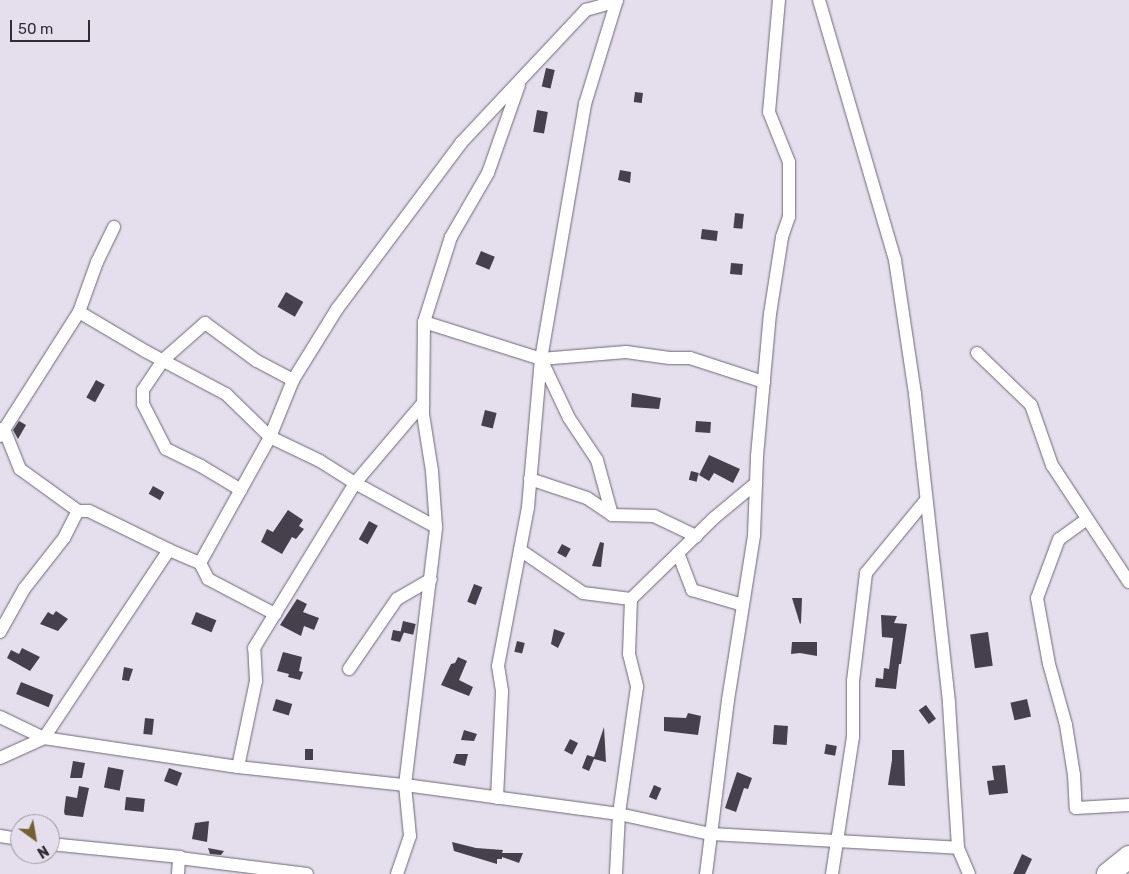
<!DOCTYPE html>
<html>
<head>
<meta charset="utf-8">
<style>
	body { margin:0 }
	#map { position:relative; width:1129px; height:874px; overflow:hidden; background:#e5deed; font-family:Rubik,sans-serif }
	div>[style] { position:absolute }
	.building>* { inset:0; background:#46404c; transform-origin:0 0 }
	.roads { filter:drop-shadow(0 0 1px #6e6774) drop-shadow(0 0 1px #6e6774) }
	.street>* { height:12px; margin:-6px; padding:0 6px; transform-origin:6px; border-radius:6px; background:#fff }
	.highway>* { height:22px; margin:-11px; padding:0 11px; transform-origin:11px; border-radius:11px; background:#fff }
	span { translate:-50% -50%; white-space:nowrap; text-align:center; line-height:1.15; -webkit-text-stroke:5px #e5deed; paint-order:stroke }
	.north { position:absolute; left:10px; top:814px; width:50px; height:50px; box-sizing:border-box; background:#e5deed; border:1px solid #9d97a2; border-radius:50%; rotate:148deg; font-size:14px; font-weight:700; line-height:20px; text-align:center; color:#302d32 }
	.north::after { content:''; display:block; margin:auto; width:18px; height:22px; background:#72622f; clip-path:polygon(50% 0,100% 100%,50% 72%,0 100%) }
	.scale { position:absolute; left:10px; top:20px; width:80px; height:22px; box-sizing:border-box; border:2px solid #302d32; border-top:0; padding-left:6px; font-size:15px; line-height:18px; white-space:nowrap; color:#302d32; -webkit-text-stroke:4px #e5deed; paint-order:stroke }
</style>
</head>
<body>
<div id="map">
	<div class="building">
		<div style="left:546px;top:68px;width:9px;height:19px;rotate:13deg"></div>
		<div style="left:635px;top:92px;width:8px;height:10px;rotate:7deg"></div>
		<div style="left:537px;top:110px;width:11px;height:22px;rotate:10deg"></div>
		<div style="clip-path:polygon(620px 170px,631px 172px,630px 183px,618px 180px)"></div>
		<div style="left:735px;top:213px;width:9px;height:15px;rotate:6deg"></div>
		<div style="left:702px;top:229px;width:16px;height:10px;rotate:7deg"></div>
		<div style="left:481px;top:251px;width:15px;height:14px;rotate:23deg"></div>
		<div style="left:731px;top:263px;width:12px;height:11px;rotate:5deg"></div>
		<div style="left:286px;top:292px;width:20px;height:17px;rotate:30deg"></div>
		<div style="left:96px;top:380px;width:10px;height:20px;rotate:29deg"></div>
		<div style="clip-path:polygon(632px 393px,661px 398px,659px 409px,631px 407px)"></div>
		<div style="left:485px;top:410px;width:12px;height:16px;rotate:14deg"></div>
		<div style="clip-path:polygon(19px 421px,26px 425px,18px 439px,13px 430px)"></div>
		<div style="left:696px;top:421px;width:15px;height:11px;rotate:4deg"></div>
		<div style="clip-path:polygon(709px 455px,740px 469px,733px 483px,714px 473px,709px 481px,699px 475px)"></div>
		<div style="left:691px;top:471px;width:8px;height:9px;rotate:14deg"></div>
		<div style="left:153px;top:486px;width:13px;height:9px;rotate:29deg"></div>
		<div style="clip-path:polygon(288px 510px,303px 520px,299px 526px,304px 529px,296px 539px,292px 537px,282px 554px,261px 542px,267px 529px,273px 532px)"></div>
		<div style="left:369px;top:521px;width:10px;height:21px;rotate:29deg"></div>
		<div style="clip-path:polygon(600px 542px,604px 543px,601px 567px,592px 566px)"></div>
		<div style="left:562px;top:544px;width:10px;height:10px;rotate:29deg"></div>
		<div style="left:474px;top:584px;width:9px;height:19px;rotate:21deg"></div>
		<div style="clip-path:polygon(792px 598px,802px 598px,801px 623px,800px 624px)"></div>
		<div style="clip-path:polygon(297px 599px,307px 604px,303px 612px,319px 618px,314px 630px,304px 626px,301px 636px,280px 625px)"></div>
		<div style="clip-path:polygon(56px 611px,68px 619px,58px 631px,40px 624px,48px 612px,53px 615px)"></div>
		<div style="left:196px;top:612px;width:22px;height:13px;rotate:22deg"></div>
		<div style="clip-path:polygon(881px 615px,897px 616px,894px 623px,907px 624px,901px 664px,899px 664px,896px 689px,875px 687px,876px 678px,883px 679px,884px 668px,889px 669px,893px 638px,882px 637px)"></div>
		<div style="left:403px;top:621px;width:13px;height:11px;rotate:13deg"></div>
		<div style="clip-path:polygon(554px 629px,565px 633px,558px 648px,551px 644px)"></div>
		<div style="clip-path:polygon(393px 630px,404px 632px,400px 642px,391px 640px)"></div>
		<div style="left:988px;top:632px;width:34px;height:18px;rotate:82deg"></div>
		<div style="left:517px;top:641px;width:8px;height:11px;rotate:14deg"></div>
		<div style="clip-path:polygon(792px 642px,817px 642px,817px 656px,800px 653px,791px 654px)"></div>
		<div style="clip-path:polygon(22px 648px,40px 657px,30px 671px,7px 658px,11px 650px,19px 654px)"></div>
		<div style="clip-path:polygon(283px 652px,302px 657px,299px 671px,303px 672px,300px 680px,288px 677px,289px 674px,277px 671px)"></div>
		<div style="clip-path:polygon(458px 657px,467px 661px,459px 680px,473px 687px,469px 696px,441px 685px,451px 664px,455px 663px)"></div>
		<div style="clip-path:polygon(124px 667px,133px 669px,129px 681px,122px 680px)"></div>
		<div style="left:21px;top:682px;width:35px;height:13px;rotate:22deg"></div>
		<div style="left:276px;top:699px;width:17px;height:12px;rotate:17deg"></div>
		<div style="left:1027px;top:699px;width:18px;height:17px;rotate:77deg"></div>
		<div style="left:926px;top:705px;width:17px;height:9px;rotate:54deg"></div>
		<div style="clip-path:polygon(688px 713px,701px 716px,698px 735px,664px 731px,664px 717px,686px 718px)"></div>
		<div style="left:145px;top:718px;width:9px;height:16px;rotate:6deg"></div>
		<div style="left:774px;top:725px;width:14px;height:19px;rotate:4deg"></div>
		<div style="clip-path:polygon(604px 727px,606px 762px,594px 759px,589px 771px,582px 768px,587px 755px,594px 757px)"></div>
		<div style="clip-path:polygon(464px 730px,477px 734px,474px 741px,461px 740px)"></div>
		<div style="left:570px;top:739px;width:9px;height:13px;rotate:27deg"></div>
		<div style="left:826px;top:744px;width:11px;height:10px;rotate:10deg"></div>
		<div style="left:305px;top:749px;width:8px;height:11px"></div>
		<div style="clip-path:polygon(892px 750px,904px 750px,905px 786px,888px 785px,892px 760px)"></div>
		<div style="clip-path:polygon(456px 754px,468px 754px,465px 766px,453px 763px)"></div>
		<div style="clip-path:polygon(73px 761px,85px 763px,82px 778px,70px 778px)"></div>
		<div style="clip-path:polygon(1005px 765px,1008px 793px,989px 795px,987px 781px,994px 780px,992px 766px)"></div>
		<div style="left:108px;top:767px;width:16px;height:21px;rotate:11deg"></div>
		<div style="left:169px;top:768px;width:14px;height:14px;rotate:21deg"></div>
		<div style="clip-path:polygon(737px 772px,752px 778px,748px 789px,744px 788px,736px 812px,725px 808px)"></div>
		<div style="left:654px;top:785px;width:8px;height:13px;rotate:23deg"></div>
		<div style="clip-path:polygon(79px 786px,89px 788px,83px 817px,65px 815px,64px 812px,66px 796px,77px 798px)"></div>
		<div style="left:126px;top:797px;width:19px;height:13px;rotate:6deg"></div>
		<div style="clip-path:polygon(209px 821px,207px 842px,192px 839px,195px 823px)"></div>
		<div style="clip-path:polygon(452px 842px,476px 848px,503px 850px,502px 853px,523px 853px,519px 863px,502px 857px,502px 859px,497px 859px,497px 864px,454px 851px)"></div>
		<div style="clip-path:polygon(208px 848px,224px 851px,221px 855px,210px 854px)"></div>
		<div style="clip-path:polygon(1022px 854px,1032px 859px,1025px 874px,1013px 874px)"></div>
	</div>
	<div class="roads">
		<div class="street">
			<div style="left:819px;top:0;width:271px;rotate:73.7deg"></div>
			<div style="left:895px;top:260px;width:135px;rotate:81.5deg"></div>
			<div style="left:915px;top:394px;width:312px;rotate:83.7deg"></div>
			<div style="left:949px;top:704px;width:144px;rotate:86.4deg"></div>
			<div style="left:958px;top:848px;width:28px;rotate:67deg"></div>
			<div style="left:79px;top:312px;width:77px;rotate:30.6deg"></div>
			<div style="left:145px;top:351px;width:92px;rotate:28deg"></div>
			<div style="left:226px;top:394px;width:62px;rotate:44.3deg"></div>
			<div style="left:270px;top:437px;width:55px;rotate:25.6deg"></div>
			<div style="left:320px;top:461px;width:41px;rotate:32.2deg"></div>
			<div style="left:355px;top:483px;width:92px;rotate:28.5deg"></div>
			<div style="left:424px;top:322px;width:123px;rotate:17.5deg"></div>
			<div style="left:541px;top:359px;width:85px;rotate:-4.7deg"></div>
			<div style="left:626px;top:352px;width:44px;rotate:7.8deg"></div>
			<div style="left:670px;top:358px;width:20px"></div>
			<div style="left:690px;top:358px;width:78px;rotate:18deg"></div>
			<div style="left:977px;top:353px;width:75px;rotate:43.9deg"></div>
			<div style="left:1031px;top:405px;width:64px;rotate:70.7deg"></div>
			<div style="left:1052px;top:465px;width:140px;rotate:56.7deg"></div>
			<div style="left:541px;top:359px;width:65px;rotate:64.6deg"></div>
			<div style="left:569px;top:418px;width:50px;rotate:56.3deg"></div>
			<div style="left:597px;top:460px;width:57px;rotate:74.7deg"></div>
			<div style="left:0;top:429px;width:4px"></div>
			<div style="left:4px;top:429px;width:43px;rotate:68.2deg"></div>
			<div style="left:20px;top:469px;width:72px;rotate:35.9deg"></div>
			<div style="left:0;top:436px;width:147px;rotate:-57.5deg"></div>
			<div style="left:79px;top:312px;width:53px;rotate:-70.2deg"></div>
			<div style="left:97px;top:262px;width:39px;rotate:-64deg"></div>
			<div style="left:530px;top:479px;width:60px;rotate:18.4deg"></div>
			<div style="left:587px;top:498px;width:30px;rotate:34deg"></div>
			<div style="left:612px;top:515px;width:42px;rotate:1.4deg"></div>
			<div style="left:654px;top:516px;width:47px;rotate:25.5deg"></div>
			<div style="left:241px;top:490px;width:47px;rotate:-149deg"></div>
			<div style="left:201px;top:466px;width:39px;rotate:-154deg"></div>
			<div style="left:166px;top:449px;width:51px;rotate:-117.1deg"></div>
			<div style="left:143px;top:404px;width:14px;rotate:-90deg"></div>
			<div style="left:143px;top:390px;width:36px;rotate:-56deg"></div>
			<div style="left:163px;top:360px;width:56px;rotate:-41.4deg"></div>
			<div style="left:205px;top:323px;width:64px;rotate:36.2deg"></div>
			<div style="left:257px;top:361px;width:41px;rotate:27.8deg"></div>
			<div style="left:1087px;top:519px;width:34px;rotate:144deg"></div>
			<div style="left:1059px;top:539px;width:63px;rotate:110.4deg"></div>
			<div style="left:1037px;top:598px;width:67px;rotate:79.7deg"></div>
			<div style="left:1049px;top:664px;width:63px;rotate:74.4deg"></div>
			<div style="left:1066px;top:725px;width:51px;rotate:80.9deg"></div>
			<div style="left:1074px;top:775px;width:33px;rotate:87deg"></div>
			<div style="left:1076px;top:808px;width:53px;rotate:-3.2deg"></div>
			<div style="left:520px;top:550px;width:76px;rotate:34.3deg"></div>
			<div style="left:583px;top:593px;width:48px;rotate:7.1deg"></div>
			<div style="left:631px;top:599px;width:55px;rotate:92.1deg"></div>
			<div style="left:629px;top:654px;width:34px;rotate:76deg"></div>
			<div style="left:637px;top:687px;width:128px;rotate:98.1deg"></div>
			<div style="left:619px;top:814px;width:60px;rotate:92.9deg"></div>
			<div style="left:678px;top:553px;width:40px;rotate:69deg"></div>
			<div style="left:692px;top:590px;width:53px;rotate:16.4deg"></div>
			<div style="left:200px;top:563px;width:18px;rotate:63deg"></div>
			<div style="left:208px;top:579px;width:76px;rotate:27.6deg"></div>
			<div style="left:631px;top:599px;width:116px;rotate:-44.3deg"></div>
			<div style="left:714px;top:518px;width:55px;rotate:-39.8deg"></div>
			<div style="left:0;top:632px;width:49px;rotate:-60.8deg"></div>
			<div style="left:24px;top:589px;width:65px;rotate:-51.9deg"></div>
			<div style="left:64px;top:538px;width:30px;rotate:-63deg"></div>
			<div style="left:78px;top:511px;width:11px"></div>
			<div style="left:89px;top:511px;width:89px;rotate:26deg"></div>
			<div style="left:349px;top:669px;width:85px;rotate:-55.6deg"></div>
			<div style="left:397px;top:599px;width:39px;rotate:-30deg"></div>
			<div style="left:0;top:717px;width:49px;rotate:25.5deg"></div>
			<div style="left:44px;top:738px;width:196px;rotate:8.5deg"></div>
			<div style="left:238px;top:767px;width:168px;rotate:6.2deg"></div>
			<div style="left:405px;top:785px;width:216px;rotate:7.7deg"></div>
			<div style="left:619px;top:814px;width:94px;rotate:12.3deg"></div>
			<div style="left:711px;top:834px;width:247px;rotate:3.2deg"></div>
			<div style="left:0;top:758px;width:48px;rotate:-24.4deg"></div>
			<div style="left:44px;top:738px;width:226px;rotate:-56.4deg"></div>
			<div style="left:169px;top:550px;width:34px;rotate:23deg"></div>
			<div style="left:200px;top:563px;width:144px;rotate:-60.9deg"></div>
			<div style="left:270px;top:437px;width:61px;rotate:-68deg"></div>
			<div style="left:293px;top:380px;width:84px;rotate:-58.2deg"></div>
			<div style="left:337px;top:309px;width:207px;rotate:-53.2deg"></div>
			<div style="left:461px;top:143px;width:183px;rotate:-46.8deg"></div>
			<div style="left:586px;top:10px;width:32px;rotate:-16deg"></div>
			<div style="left:238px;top:767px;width:88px;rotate:-78.2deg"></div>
			<div style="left:256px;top:681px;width:33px;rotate:-93deg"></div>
			<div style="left:254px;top:648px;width:193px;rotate:-58.5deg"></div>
			<div style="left:355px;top:483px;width:105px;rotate:-49.6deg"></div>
			<div style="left:497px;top:798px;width:107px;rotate:-87.3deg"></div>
			<div style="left:502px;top:691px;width:25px;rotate:-99deg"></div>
			<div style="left:498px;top:666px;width:162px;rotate:-79.3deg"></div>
			<div style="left:528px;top:507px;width:149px;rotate:-85deg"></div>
			<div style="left:541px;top:359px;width:259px;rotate:-80.2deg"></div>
			<div style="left:585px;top:104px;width:109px;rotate:-72.9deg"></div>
			<div style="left:0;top:836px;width:20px;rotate:9deg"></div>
			<div style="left:50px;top:844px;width:131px;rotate:5.7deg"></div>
			<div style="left:180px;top:857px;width:1px;rotate:135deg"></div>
			<div style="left:179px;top:858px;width:129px;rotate:7.1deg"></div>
			<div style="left:178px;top:874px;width:16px;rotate:-86deg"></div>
			<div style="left:397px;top:874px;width:40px;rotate:-71.1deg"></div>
			<div style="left:410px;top:836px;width:51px;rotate:-95.6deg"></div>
			<div style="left:405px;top:785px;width:260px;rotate:-83.1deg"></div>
			<div style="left:436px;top:527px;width:56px;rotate:-94.1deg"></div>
			<div style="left:432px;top:471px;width:58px;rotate:-99deg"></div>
			<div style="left:423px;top:414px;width:92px;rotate:-89.4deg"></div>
			<div style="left:424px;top:322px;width:89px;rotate:-72.4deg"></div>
			<div style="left:451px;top:237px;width:74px;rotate:-60deg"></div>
			<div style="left:488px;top:173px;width:93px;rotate:-70.6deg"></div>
			<div style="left:706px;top:874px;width:175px;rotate:-82.8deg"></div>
			<div style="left:728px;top:700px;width:167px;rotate:-81deg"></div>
			<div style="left:754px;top:535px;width:79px;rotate:-87.8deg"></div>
			<div style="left:757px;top:456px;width:143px;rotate:-84.8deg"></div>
			<div style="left:770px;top:314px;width:78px;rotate:-81.1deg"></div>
			<div style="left:782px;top:237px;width:21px;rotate:-71deg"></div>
			<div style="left:789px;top:217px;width:55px;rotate:-90deg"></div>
			<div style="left:789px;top:162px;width:54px;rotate:-111.8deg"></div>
			<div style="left:769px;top:112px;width:112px;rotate:-84.9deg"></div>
			<div style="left:832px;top:874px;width:139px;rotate:-81.3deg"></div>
			<div style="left:853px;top:737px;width:56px;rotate:-90deg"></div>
			<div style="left:853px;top:681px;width:109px;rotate:-83.1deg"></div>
			<div style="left:866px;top:573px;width:94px;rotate:-50.6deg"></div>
		</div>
		<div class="highway">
			<div style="left:1108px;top:874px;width:27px;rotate:-39deg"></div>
		</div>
	</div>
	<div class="north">N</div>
	<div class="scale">50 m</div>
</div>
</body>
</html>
